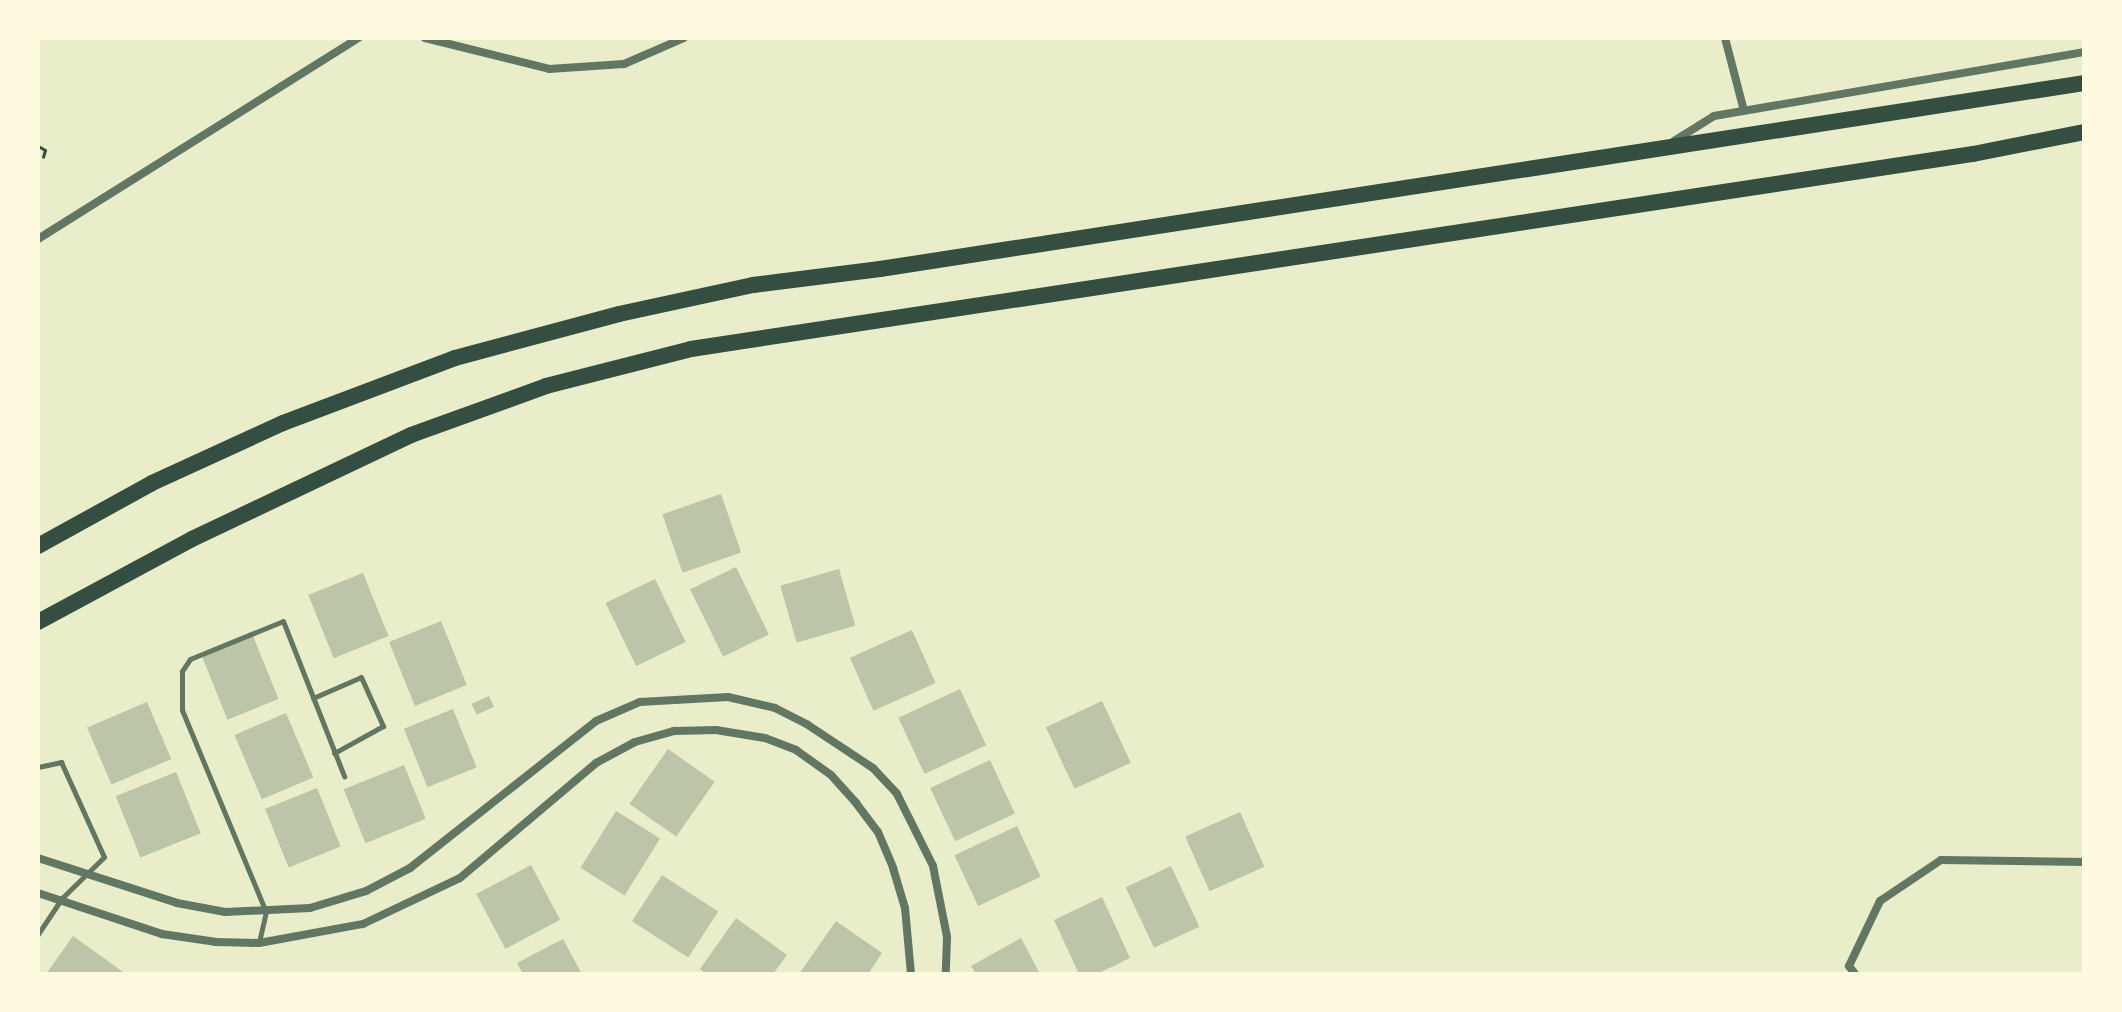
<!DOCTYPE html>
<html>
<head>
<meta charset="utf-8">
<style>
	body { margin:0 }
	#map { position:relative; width:2122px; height:1012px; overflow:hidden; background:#e9edc9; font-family:"Source Sans 3",sans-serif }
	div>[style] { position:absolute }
	.building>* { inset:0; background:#bcc5a7; transform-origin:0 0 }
	.path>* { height:3px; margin:-1.5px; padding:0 1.5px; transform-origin:1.5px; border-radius:1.5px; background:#344e41 }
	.service>* { height:5px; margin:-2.5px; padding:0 2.5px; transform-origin:2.5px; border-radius:2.5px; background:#617663 }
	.minor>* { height:8px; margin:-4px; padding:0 4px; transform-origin:4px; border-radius:4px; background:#617663 }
	.trunk>* { height:16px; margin:-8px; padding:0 8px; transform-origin:8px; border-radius:8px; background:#344e41 }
	span { translate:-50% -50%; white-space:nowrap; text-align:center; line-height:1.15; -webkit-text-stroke:6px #fefae0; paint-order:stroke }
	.frame { position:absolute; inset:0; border:40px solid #fefae0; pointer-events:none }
</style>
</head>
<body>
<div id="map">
	<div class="building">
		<div style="left:721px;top:494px;width:62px;height:62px;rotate:71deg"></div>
		<div style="left:736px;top:567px;width:75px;height:51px;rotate:64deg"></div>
		<div style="left:839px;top:569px;width:59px;height:61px;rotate:74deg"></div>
		<div style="left:363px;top:573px;width:68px;height:59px;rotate:68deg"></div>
		<div style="left:655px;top:579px;width:70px;height:55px;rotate:64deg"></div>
		<div style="left:441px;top:621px;width:69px;height:56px;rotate:68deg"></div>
		<div style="left:912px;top:630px;width:58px;height:68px;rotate:66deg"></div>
		<div style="left:253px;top:636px;width:68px;height:55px;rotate:68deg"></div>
		<div style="left:960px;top:689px;width:62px;height:68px;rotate:65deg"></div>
		<div style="left:489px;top:696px;width:12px;height:19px;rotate:66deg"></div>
		<div style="left:1102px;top:701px;width:68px;height:62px;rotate:65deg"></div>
		<div style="left:147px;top:702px;width:62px;height:65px;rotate:67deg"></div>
		<div style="left:453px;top:709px;width:63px;height:53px;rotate:68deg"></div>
		<div style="left:286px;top:713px;width:70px;height:56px;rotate:67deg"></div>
		<div style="left:668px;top:749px;width:57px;height:67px;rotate:35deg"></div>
		<div style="left:990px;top:760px;width:59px;height:66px;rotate:65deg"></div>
		<div style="left:404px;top:765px;width:58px;height:65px;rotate:68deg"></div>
		<div style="left:176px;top:772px;width:66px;height:65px;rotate:68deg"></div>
		<div style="left:317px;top:788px;width:63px;height:56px;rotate:68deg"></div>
		<div style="left:616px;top:811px;width:52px;height:67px;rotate:32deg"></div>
		<div style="left:1240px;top:812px;width:60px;height:60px;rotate:66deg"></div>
		<div style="left:1017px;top:826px;width:56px;height:69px;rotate:65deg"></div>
		<div style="left:531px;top:865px;width:62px;height:62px;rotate:62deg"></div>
		<div style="left:1171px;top:866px;width:67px;height:50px;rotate:65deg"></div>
		<div style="left:662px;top:875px;width:67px;height:55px;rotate:33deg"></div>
		<div style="clip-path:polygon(1102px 897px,1130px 958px,1097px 974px,1079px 974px,1054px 920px)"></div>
		<div style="clip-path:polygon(736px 918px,787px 955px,773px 974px,706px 974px,700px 969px)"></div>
		<div style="clip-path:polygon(836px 921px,882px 953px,868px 974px,799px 974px)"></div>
		<div style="clip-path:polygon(73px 936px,126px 974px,46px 974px)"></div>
		<div style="clip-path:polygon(1021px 938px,1040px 974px,976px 974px,971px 966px)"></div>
		<div style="clip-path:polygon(563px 939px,582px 974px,523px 974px,517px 963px)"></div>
	</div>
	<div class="path">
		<div style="left:38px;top:146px;width:8px;rotate:30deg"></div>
		<div style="left:45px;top:150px;width:7px;rotate:106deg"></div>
	</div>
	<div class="service">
		<div style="left:313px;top:698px;width:52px;rotate:-23.6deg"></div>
		<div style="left:361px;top:677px;width:54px;rotate:65.8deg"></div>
		<div style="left:383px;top:726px;width:56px;rotate:151.1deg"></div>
		<div style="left:38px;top:767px;width:24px;rotate:-12deg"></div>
		<div style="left:61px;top:762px;width:104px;rotate:65.6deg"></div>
		<div style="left:104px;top:857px;width:59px;rotate:135.7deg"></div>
		<div style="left:62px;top:898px;width:43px;rotate:123.7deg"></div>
		<div style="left:259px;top:942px;width:31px;rotate:-77deg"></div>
		<div style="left:266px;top:912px;width:219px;rotate:-112.6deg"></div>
		<div style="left:182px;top:710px;width:39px;rotate:-90deg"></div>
		<div style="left:182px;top:671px;width:14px;rotate:-56deg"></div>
		<div style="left:190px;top:659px;width:100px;rotate:-22.2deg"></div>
		<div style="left:283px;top:621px;width:167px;rotate:68.5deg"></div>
	</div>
	<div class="minor">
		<div style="left:425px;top:38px;width:128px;rotate:14deg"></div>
		<div style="left:549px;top:69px;width:75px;rotate:-3.8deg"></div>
		<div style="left:624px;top:64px;width:65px;rotate:-23.4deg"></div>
		<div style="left:1725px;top:38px;width:75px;rotate:75.4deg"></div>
		<div style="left:1674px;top:141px;width:47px;rotate:-32deg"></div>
		<div style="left:1714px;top:116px;width:375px;rotate:-9.8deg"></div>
		<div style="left:38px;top:239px;width:378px;rotate:-32.1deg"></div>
		<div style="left:38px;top:858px;width:146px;rotate:17.9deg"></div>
		<div style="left:177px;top:903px;width:49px;rotate:10.6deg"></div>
		<div style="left:225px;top:912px;width:85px;rotate:-2.7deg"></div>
		<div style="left:310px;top:908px;width:59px;rotate:-16.9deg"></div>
		<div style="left:366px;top:891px;width:50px;rotate:-27.6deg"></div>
		<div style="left:410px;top:868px;width:237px;rotate:-38.3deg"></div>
		<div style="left:596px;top:721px;width:48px;rotate:-23.4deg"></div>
		<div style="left:640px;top:702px;width:88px;rotate:-3.3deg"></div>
		<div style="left:728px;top:697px;width:48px;rotate:13.2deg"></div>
		<div style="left:775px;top:708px;width:37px;rotate:27deg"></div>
		<div style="left:808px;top:725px;width:78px;rotate:33.5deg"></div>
		<div style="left:873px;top:768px;width:35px;rotate:47deg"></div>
		<div style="left:897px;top:794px;width:80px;rotate:63.4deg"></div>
		<div style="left:933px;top:866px;width:72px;rotate:78.8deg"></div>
		<div style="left:947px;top:937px;width:37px;rotate:92deg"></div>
		<div style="left:38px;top:893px;width:131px;rotate:18.3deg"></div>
		<div style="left:162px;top:934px;width:55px;rotate:8.4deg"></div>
		<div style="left:216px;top:942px;width:43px;rotate:1.3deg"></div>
		<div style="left:259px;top:943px;width:106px;rotate:-10.4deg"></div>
		<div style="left:363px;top:924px;width:107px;rotate:-25.4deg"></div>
		<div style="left:460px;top:878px;width:178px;rotate:-40.2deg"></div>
		<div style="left:596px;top:763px;width:44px;rotate:-28.3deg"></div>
		<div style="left:635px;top:742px;width:41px;rotate:-15.8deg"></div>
		<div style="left:674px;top:731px;width:42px;rotate:-1.4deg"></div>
		<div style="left:716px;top:730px;width:50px;rotate:9.3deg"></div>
		<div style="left:765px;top:738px;width:33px;rotate:21deg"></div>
		<div style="left:796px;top:750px;width:43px;rotate:35.5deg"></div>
		<div style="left:831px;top:775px;width:38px;rotate:48deg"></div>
		<div style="left:856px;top:803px;width:36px;rotate:53deg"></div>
		<div style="left:878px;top:832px;width:39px;rotate:67deg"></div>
		<div style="left:893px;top:868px;width:42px;rotate:73.3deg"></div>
		<div style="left:905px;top:908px;width:66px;rotate:84.8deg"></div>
		<div style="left:1855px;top:974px;width:10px;rotate:-127deg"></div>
		<div style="left:1849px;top:966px;width:72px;rotate:-64.5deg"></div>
		<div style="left:1880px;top:901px;width:73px;rotate:-33.9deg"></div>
		<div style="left:1941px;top:860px;width:143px;rotate:0.8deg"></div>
	</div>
	<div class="trunk">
		<div style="left:38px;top:546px;width:130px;rotate:-28.9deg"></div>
		<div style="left:152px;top:483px;width:144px;rotate:-24.6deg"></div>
		<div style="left:283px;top:423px;width:184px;rotate:-20.7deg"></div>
		<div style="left:455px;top:358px;width:170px;rotate:-15deg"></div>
		<div style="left:619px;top:314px;width:137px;rotate:-12.2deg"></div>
		<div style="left:753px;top:285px;width:128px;rotate:-7.2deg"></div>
		<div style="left:880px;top:269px;width:1218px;rotate:-8.78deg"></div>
		<div style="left:38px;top:622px;width:175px;rotate:-28.3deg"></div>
		<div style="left:192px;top:539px;width:242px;rotate:-25.4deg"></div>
		<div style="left:411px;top:435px;width:144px;rotate:-19.9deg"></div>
		<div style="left:546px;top:386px;width:150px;rotate:-14.3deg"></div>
		<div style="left:691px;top:349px;width:1297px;rotate:-8.65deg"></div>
		<div style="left:1973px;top:154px;width:113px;rotate:-11.2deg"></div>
	</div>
	<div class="frame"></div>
</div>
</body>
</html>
